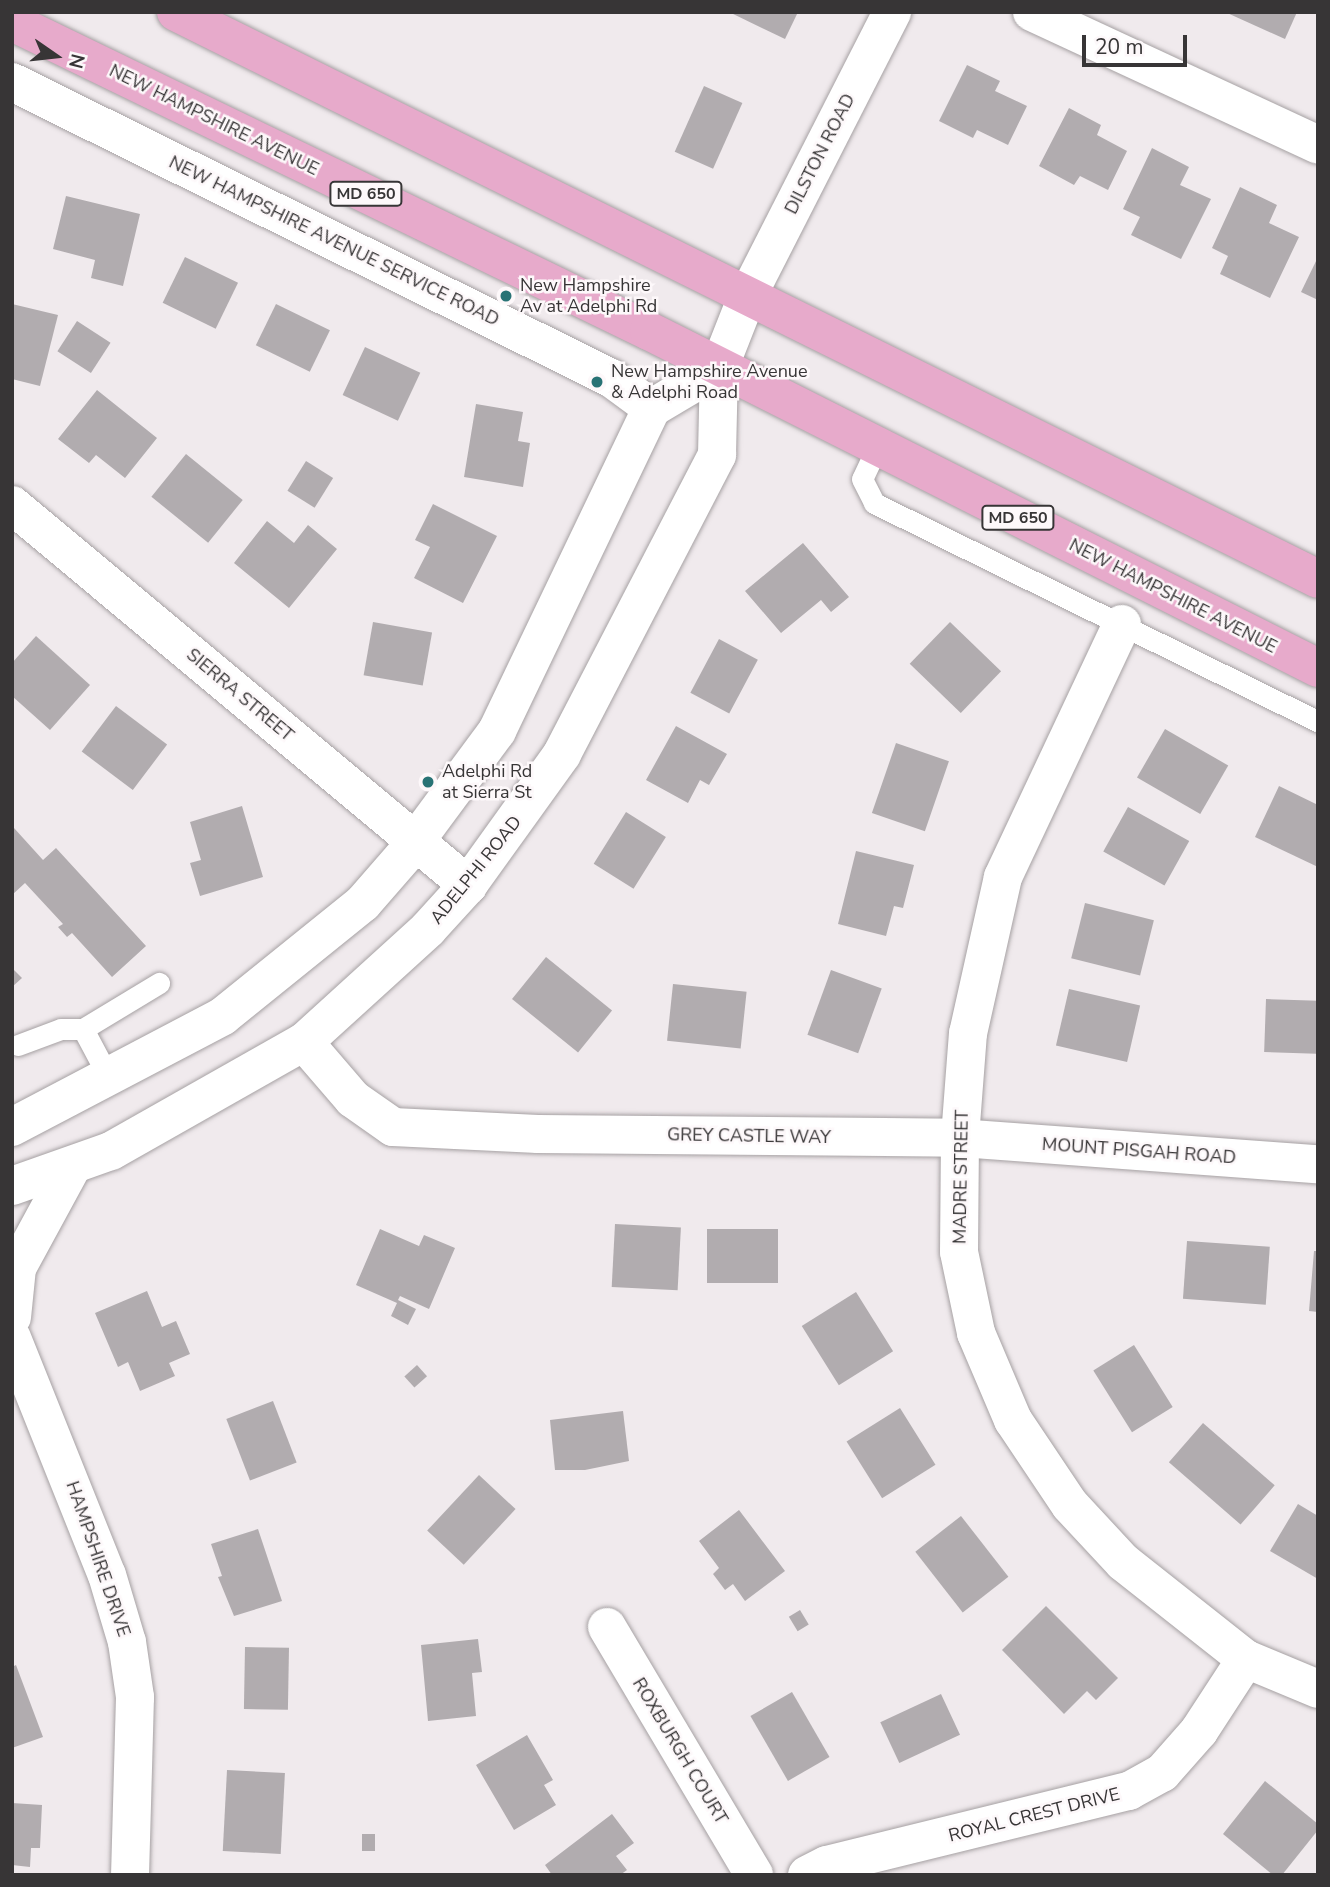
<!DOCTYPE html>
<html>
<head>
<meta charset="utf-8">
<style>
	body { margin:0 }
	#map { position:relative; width:1330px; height:1887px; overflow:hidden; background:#f0eaed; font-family:"Nunito Sans",sans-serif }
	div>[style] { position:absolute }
	.building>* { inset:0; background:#b1acaf; transform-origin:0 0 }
	.roads { filter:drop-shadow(0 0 2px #a6a1a3) drop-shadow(0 0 2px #a6a1a3) }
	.service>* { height:21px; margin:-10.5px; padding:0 10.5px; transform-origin:10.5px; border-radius:10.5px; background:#fff }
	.minor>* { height:38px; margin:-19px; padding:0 19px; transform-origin:19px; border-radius:19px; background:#fff }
	.secondary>* { height:38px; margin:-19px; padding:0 19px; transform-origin:19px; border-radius:19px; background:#fff }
	.primary>* { height:38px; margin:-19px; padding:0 19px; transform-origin:19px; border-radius:19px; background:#e7aacb }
	.dots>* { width:19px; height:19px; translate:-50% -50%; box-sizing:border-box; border:4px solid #fdf8fa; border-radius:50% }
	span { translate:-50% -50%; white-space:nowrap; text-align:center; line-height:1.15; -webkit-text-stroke:5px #fdf8fa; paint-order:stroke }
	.shield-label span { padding:2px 5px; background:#fdf8fa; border:2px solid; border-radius:5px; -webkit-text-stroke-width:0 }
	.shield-label { font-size:16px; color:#373536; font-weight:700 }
	.street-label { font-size:18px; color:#373536 }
	.poi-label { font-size:18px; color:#373536 }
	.left { translate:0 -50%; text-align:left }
	.frame { position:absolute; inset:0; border:14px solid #373536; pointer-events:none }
	.north { position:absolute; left:21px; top:21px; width:70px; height:70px; -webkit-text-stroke:5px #fdf8fa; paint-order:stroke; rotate:104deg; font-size:19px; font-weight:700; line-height:28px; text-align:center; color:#373536 }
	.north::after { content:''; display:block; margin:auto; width:24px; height:32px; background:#373536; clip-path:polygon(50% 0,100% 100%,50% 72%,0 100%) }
	.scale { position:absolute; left:1082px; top:35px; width:105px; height:32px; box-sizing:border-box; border:4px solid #373536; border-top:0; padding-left:9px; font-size:21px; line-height:24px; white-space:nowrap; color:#373536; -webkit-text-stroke:5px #fdf8fa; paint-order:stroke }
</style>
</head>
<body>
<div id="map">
	<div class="building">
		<div style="clip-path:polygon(729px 12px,798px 12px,785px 39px)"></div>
		<div style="clip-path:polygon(1225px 12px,1297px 12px,1285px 39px)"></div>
		<div style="clip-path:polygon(967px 65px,1000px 81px,995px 91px,1027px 106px,1008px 145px,977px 130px,973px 138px,939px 121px)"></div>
		<div style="left:704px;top:86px;width:42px;height:72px;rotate:24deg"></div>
		<div style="clip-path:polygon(1069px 108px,1101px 125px,1097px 135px,1127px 151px,1108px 190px,1080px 176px,1074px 185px,1039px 166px)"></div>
		<div style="clip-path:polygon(1152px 148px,1189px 167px,1180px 185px,1211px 199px,1181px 259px,1131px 235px,1140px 217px,1123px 209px)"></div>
		<div style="clip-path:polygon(1240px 187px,1277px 205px,1269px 223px,1299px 237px,1270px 298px,1220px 274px,1228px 256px,1212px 248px)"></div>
		<div style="clip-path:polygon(66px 196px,140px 214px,123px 286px,91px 278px,95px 260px,53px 249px)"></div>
		<div style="left:185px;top:257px;width:59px;height:51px;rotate:26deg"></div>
		<div style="clip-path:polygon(1318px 257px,1318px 300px,1301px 292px)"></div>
		<div style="clip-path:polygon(12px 304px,58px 315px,40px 386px,12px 379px)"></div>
		<div style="left:276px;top:304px;width:60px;height:46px;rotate:26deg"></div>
		<div style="left:77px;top:321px;width:40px;height:36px;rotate:33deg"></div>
		<div style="left:365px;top:347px;width:61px;height:53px;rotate:25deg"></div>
		<div style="clip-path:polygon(97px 390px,157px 438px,125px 478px,96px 455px,89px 463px,58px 439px)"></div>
		<div style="clip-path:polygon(476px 404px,523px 412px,518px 441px,530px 443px,523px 487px,464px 477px)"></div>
		<div style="left:186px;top:454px;width:73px;height:55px;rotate:39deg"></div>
		<div style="left:306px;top:461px;width:32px;height:35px;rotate:32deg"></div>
		<div style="clip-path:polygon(433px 504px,497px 536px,463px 603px,414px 578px,430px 547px,415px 540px)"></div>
		<div style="clip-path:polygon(267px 521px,294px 543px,308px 525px,337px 549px,289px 608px,234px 563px)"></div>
		<div style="clip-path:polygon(803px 543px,849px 597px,831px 612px,821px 600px,781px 633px,745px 591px)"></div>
		<div style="left:373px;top:622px;width:60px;height:54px;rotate:10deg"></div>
		<div style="left:950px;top:622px;width:71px;height:58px;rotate:44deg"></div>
		<div style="clip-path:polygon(36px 636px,90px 685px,50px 730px,12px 696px,12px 663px)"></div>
		<div style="left:719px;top:639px;width:44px;height:61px;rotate:28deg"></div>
		<div style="left:116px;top:706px;width:64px;height:57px;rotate:37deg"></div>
		<div style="clip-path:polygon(676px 726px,727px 754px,709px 785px,700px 780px,688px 803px,646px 780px)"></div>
		<div style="left:1165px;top:729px;width:73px;height:56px;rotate:30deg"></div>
		<div style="left:896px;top:743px;width:56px;height:74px;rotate:19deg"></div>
		<div style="clip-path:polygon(1279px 786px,1318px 805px,1318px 867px,1255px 837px)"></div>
		<div style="clip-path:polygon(242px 806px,263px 877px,200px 896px,190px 863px,201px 860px,190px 822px)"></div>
		<div style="left:1128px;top:807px;width:70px;height:51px;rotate:29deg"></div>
		<div style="left:626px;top:812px;width:47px;height:61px;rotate:32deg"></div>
		<div style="clip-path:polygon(14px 828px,43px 860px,56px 848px,146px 946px,112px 977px,72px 933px,67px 937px,58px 927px,63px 924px,25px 883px,12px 895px)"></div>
		<div style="clip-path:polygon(856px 851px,914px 865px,903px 908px,894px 906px,886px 936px,838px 924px)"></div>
		<div style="left:1085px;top:903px;width:71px;height:57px;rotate:14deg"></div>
		<div style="left:546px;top:957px;width:85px;height:54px;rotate:39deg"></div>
		<div style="clip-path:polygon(12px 968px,22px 978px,12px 987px)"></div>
		<div style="left:831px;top:970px;width:54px;height:69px;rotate:20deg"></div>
		<div style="left:673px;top:984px;width:74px;height:57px;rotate:6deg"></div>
		<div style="left:1069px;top:989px;width:73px;height:58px;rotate:13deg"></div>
		<div style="left:1266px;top:999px;width:52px;height:53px;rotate:2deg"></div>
		<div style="left:615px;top:1224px;width:66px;height:63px;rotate:3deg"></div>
		<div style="clip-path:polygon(380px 1229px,419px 1246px,424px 1235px,455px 1248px,429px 1309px,400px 1296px,398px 1300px,416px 1309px,408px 1325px,391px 1316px,397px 1303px,356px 1285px)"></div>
		<div style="left:778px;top:1229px;width:54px;height:71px;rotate:90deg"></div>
		<div style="left:1187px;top:1241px;width:83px;height:58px;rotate:4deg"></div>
		<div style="clip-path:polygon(1314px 1251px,1318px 1251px,1318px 1312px,1309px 1311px)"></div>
		<div style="clip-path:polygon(147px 1291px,162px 1327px,176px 1321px,190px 1354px,169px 1363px,175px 1376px,140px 1391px,128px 1362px,118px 1367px,95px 1313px)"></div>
		<div style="left:856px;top:1292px;width:70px;height:64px;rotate:58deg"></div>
		<div style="left:1134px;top:1345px;width:73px;height:48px;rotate:58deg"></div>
		<div style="left:417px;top:1365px;width:15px;height:17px;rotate:48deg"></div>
		<div style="left:273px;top:1401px;width:66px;height:50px;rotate:69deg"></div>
		<div style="left:900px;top:1408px;width:67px;height:63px;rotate:58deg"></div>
		<div style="clip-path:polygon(623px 1411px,629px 1461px,585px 1470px,555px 1470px,550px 1420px)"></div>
		<div style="left:1203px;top:1423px;width:95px;height:52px;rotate:41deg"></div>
		<div style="left:479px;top:1475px;width:50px;height:76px;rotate:43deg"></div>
		<div style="clip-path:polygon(1298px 1504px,1318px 1516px,1318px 1579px,1270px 1551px)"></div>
		<div style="clip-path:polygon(739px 1510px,785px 1571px,745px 1601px,733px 1584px,725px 1590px,713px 1574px,719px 1568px,699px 1541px)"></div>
		<div style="left:961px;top:1516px;width:77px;height:58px;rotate:52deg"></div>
		<div style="clip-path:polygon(258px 1529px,282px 1601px,234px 1616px,218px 1577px,222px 1576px,211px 1544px)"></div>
		<div style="clip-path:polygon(1046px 1606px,1118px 1678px,1096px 1700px,1087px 1691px,1064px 1714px,1002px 1650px)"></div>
		<div style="left:800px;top:1610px;width:17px;height:13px;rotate:59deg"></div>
		<div style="clip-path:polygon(478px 1639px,482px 1672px,472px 1673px,476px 1716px,428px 1721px,421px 1645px)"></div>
		<div style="left:245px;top:1647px;width:44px;height:62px;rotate:1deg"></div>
		<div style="clip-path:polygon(16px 1665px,43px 1737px,12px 1748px,12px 1667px)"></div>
		<div style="left:792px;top:1692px;width:75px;height:48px;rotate:60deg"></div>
		<div style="left:941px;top:1694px;width:45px;height:67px;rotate:65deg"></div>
		<div style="clip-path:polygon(527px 1735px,553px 1780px,544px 1785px,556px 1805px,514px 1830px,476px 1765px)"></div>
		<div style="left:227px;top:1770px;width:58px;height:81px;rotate:3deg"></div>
		<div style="clip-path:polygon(1265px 1781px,1318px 1824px,1318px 1830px,1282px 1875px,1273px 1875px,1223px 1834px)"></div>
		<div style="clip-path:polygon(12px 1803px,42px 1805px,40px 1848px,31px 1848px,30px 1867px,12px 1865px)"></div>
		<div style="clip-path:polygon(612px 1814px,634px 1843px,616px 1856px,627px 1870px,620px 1875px,552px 1875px,545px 1865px)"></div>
		<div style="left:362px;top:1834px;width:13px;height:17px"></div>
	</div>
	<div class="roads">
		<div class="service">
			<div style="left:877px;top:447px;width:35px;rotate:115deg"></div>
			<div style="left:862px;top:479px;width:27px;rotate:63deg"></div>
			<div style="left:874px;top:503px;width:495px;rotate:26.2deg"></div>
			<div style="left:83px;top:1029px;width:89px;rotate:-31.2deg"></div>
			<div style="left:18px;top:1045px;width:46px;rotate:-20.4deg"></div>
			<div style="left:61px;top:1029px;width:22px"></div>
			<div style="left:83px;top:1029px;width:53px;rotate:62deg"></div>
		</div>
		<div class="minor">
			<div style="left:1032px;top:12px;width:315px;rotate:24.9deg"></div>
			<div style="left:12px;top:82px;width:668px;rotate:26.3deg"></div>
			<div style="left:611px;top:378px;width:51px;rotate:36.2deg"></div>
			<div style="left:747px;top:297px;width:320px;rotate:-63deg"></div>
			<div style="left:12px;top:505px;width:594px;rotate:39.81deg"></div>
			<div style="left:1122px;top:624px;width:280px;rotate:115.2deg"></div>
			<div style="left:1003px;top:877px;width:160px;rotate:102.6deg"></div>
			<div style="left:968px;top:1033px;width:105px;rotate:94.4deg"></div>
			<div style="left:960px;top:1138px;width:114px;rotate:90.5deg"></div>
			<div style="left:959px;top:1252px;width:83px;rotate:78.1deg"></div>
			<div style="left:976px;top:1333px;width:95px;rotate:67deg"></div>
			<div style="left:1013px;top:1420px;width:102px;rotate:56.2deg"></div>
			<div style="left:1070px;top:1505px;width:78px;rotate:47.1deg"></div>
			<div style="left:1123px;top:1562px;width:157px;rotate:38.3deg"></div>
			<div style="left:1246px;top:1659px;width:78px;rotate:22.6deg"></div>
			<div style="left:304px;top:1042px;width:75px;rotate:49.3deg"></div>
			<div style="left:353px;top:1099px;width:49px;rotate:35deg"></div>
			<div style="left:393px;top:1127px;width:145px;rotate:2.8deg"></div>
			<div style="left:538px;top:1134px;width:422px;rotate:0.5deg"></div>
			<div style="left:960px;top:1138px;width:359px;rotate:4.2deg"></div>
			<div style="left:12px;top:1317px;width:49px;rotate:-84.2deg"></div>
			<div style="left:17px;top:1268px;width:117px;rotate:-61.5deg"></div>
			<div style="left:12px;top:1338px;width:255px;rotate:68.2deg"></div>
			<div style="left:107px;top:1575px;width:70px;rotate:73.4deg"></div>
			<div style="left:127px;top:1642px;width:56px;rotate:81.7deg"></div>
			<div style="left:135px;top:1697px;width:178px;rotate:91.6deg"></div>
			<div style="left:607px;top:1627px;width:288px;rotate:59.3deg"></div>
			<div style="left:807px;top:1875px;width:22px;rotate:-27deg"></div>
			<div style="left:827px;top:1865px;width:311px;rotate:-13.8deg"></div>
			<div style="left:1129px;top:1791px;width:38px;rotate:-29deg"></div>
			<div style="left:1162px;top:1773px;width:56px;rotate:-48.6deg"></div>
			<div style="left:1199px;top:1731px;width:86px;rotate:-56.9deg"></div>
		</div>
		<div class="secondary">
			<div style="left:12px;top:1127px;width:238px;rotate:-27.7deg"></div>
			<div style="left:223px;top:1016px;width:180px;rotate:-38.9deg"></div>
			<div style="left:363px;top:903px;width:70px;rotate:-49deg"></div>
			<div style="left:409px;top:850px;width:148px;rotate:-53.5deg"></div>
			<div style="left:497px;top:731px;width:358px;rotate:-64.4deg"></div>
			<div style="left:652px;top:408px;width:78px;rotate:-30.8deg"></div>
			<div style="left:12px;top:1186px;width:105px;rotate:-19.5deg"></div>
			<div style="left:111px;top:1151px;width:222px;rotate:-29.5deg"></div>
			<div style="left:304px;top:1042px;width:168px;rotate:-42.3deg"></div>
			<div style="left:428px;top:929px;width:59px;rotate:-47.7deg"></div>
			<div style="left:468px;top:885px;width:161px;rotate:-54.3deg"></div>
			<div style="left:562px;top:754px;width:337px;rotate:-62.6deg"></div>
			<div style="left:717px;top:455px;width:87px;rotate:-88.7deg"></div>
			<div style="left:719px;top:368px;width:76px;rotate:-68.5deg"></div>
		</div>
		<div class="primary">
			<div style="left:176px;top:12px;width:1275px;rotate:26.4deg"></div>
			<div style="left:12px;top:22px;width:708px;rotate:25.88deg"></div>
			<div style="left:649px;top:331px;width:749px;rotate:26.74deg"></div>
		</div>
	</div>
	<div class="dots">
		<div style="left:506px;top:296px;background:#287375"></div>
		<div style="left:597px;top:382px;background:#287375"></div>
		<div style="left:428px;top:782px;background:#287375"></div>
	</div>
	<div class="shield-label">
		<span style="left:366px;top:194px">MD 650</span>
		<span style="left:1018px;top:518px">MD 650</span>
	</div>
	<div class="street-label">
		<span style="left:214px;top:120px;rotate:26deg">NEW HAMPSHIRE AVENUE</span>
		<span style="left:820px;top:154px;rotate:-63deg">DILSTON ROAD</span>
		<span style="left:334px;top:241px;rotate:26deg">NEW HAMPSHIRE AVENUE SERVICE ROAD</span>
		<span style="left:1173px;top:596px;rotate:27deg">NEW HAMPSHIRE AVENUE</span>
		<span style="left:240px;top:695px;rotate:40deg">SIERRA STREET</span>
		<span style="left:476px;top:870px;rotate:-51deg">ADELPHI ROAD</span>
		<span style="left:749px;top:1136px;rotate:1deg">GREY CASTLE WAY</span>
		<span style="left:1139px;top:1151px;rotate:4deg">MOUNT PISGAH ROAD</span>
		<span style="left:961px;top:1177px;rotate:-89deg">MADRE STREET</span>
		<span style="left:98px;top:1559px;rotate:71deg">HAMPSHIRE DRIVE</span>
		<span style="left:680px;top:1751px;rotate:59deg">ROXBURGH COURT</span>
		<span style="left:1034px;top:1815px;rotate:-14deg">ROYAL CREST DRIVE</span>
	</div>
	<div class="poi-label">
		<span class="left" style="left:520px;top:296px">New Hampshire<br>Av at Adelphi Rd</span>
		<span class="left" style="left:611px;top:382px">New Hampshire Avenue<br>&amp; Adelphi Road</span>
		<span class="left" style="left:442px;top:782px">Adelphi Rd<br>at Sierra St</span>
	</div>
	<div class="frame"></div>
	<div class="north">N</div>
	<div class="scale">20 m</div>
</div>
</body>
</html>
